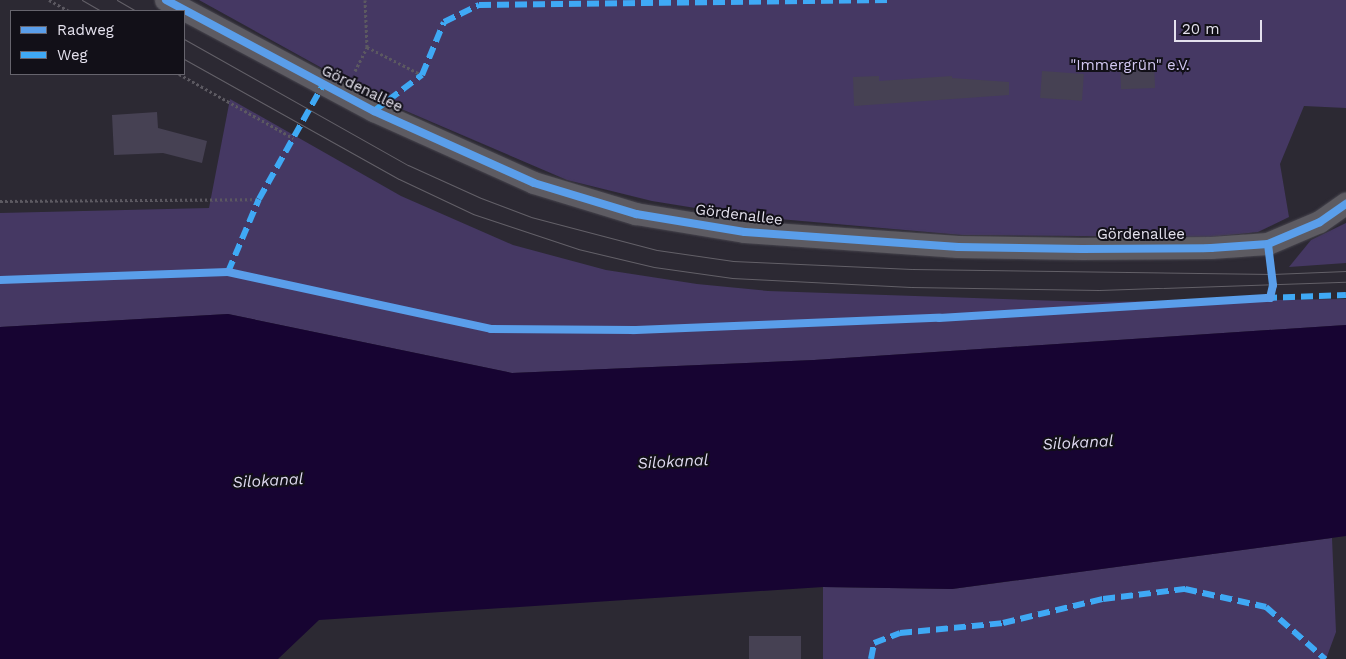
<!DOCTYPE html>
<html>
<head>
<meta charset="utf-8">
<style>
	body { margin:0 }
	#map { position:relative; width:1346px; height:659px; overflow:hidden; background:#2c2933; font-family:"Work Sans",sans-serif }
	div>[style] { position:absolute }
	.green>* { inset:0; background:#453863 }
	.water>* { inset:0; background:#170432 }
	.building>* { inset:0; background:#464153; transform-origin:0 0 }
	.path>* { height:3px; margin-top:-1.5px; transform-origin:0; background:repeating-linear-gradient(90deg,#5c5961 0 2.5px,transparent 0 5px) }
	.roads { filter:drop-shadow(0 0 1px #46444d) drop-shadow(0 0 1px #46444d) }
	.street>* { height:22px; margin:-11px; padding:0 11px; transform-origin:11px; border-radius:11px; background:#5d5b62 }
	.tram>* { height:1px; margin:-0.5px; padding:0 0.5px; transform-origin:0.5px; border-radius:0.5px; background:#636068 }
	.quiet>* { height:6px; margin-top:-3px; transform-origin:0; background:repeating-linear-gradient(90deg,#3fa9f5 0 12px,transparent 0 18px) }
	.cycleway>* { height:8px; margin:-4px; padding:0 4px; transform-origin:4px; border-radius:4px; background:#5a9eea }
	span { translate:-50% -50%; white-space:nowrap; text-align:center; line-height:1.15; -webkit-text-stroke:4px #121018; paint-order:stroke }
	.park-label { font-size:15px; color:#d2c7f2 }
	.street-label { font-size:15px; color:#e4e1ed }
	.water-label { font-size:16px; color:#ded9ef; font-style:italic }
	.legend { position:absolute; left:10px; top:10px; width:175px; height:65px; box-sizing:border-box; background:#121018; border:1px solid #66646d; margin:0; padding:6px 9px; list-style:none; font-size:15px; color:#e4e1ed }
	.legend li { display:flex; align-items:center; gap:10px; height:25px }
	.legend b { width:25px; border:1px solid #66646d }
	.scale { position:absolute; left:1174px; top:20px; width:88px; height:22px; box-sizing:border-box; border:2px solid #e4e1ed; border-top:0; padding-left:6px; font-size:15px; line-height:18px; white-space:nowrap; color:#e4e1ed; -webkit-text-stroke:4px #121018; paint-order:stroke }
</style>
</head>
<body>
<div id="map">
	<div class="green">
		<div style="clip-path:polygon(199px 0,1346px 0,1346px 108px,1304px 106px,1280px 164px,1289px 217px,1258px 232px,1210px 237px,962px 235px,745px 216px,652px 201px,567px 180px,378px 99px)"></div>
		<div style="clip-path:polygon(230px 99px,401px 196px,513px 245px,606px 270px,697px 284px,768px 291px,1091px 302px,1346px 299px,1346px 325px,814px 360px,512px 373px,228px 314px,0 327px,0 213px,209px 208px)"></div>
		<div style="clip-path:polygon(1346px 223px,1346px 263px,1289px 267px,1311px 240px)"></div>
		<div style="clip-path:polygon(1332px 538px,1336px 632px,1326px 659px,823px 659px,823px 587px,952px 589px)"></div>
	</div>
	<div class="water">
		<div style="clip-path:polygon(228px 314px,512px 373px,814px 360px,1346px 325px,1346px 536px,952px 589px,823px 587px,319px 620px,278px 659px,0 659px,0 327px)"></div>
	</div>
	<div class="building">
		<div style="left:1154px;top:59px;width:29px;height:34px;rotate:88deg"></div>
		<div style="left:1042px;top:71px;width:42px;height:27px;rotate:4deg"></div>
		<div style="clip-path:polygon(879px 76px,879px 81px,952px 76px,952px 78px,1009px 82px,1009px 95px,854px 106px,853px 77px)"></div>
		<div style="clip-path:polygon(157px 112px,158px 128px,207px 141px,202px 163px,163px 153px,114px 155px,112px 115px)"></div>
		<div style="left:749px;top:636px;width:52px;height:23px"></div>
	</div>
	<div class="path">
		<div style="left:49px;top:0;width:23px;rotate:29deg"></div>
		<div style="left:367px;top:47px;width:62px;rotate:27deg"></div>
		<div style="left:355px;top:71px;width:27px;rotate:-63deg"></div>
		<div style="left:367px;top:47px;width:47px;rotate:-92.4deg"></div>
		<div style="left:179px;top:74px;width:131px;rotate:29.3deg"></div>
		<div style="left:0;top:201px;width:259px;rotate:-0.4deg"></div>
	</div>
	<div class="roads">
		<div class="street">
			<div style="left:166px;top:0;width:236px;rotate:28.1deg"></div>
			<div style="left:374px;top:111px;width:175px;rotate:24.2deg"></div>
			<div style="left:534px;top:183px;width:107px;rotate:16.9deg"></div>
			<div style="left:636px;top:214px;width:110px;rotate:9.4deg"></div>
			<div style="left:745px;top:232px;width:214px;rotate:4deg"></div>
			<div style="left:958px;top:247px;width:124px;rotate:0.9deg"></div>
			<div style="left:1082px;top:249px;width:129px;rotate:-0.4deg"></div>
			<div style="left:1211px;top:248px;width:57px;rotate:-4deg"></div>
			<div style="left:1268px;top:244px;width:56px;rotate:-22.9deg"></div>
			<div style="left:1320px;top:222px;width:32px;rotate:-35deg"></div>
		</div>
	</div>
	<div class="tram">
		<div style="left:82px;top:0;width:22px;rotate:30deg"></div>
		<div style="left:117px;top:0;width:22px;rotate:30deg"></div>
		<div style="left:184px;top:39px;width:257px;rotate:29.4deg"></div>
		<div style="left:408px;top:165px;width:80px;rotate:24.3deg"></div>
		<div style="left:481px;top:198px;width:53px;rotate:20.8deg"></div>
		<div style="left:531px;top:217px;width:130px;rotate:14.7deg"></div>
		<div style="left:657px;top:250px;width:77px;rotate:8.2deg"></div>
		<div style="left:733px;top:261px;width:179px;rotate:2.6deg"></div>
		<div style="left:912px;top:269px;width:360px;rotate:0.8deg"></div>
		<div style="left:1272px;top:274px;width:74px;rotate:-2.3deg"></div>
		<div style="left:184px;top:59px;width:246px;rotate:29.2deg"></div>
		<div style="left:399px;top:179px;width:82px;rotate:25.3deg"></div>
		<div style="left:473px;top:214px;width:111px;rotate:18.4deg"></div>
		<div style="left:578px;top:249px;width:78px;rotate:13.3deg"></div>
		<div style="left:654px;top:267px;width:79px;rotate:8deg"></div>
		<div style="left:732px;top:278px;width:179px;rotate:2.9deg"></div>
		<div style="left:911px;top:287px;width:188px;rotate:0.9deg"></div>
		<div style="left:1099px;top:290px;width:247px;rotate:-1.9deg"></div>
	</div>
	<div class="quiet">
		<div style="left:374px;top:111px;width:60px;rotate:-36.9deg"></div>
		<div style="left:422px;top:75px;width:57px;rotate:-67.5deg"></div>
		<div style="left:444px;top:22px;width:39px;rotate:-26deg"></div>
		<div style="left:479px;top:5px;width:411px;rotate:-0.7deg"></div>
		<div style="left:228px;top:272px;width:79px;rotate:-67deg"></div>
		<div style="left:259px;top:199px;width:131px;rotate:-60.7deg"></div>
		<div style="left:1265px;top:298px;width:81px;rotate:-2.1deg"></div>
		<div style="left:871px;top:659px;width:16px;rotate:-79deg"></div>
		<div style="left:874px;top:643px;width:28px;rotate:-21deg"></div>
		<div style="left:900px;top:633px;width:103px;rotate:-5.5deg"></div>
		<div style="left:1003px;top:623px;width:103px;rotate:-13.5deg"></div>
		<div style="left:1103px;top:599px;width:83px;rotate:-7deg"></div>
		<div style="left:1185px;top:589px;width:83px;rotate:12.5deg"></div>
		<div style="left:1266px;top:607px;width:79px;rotate:41.4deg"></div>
	</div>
	<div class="cycleway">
		<div style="left:166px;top:0;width:236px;rotate:28.1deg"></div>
		<div style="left:374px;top:111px;width:175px;rotate:24.2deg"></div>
		<div style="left:534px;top:183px;width:107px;rotate:16.9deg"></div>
		<div style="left:636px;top:214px;width:110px;rotate:9.4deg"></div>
		<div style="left:745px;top:232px;width:214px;rotate:4deg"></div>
		<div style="left:958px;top:247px;width:124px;rotate:0.9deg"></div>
		<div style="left:1082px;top:249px;width:129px;rotate:-0.4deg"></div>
		<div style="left:1211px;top:248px;width:57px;rotate:-4deg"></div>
		<div style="left:1268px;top:244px;width:56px;rotate:-22.9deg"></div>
		<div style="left:1320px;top:222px;width:32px;rotate:-35deg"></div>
		<div style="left:0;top:280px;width:228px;rotate:-2deg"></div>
		<div style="left:228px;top:272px;width:269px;rotate:12.2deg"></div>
		<div style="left:491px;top:329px;width:143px;rotate:0.4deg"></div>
		<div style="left:634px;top:330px;width:305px;rotate:-2.3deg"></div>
		<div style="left:939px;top:318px;width:332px;rotate:-3.5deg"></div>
		<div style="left:1270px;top:298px;width:13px;rotate:-77deg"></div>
		<div style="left:1273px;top:285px;width:41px;rotate:-97deg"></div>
	</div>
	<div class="park-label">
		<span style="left:1130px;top:66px">"Immergrün" e.V.</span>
	</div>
	<div class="street-label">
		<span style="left:362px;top:89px;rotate:26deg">Gördenallee</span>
		<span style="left:739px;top:215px;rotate:7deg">Gördenallee</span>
		<span style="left:1141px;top:235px">Gördenallee</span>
	</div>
	<div class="water-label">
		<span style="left:1078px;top:443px;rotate:-3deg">Silokanal</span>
		<span style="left:673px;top:462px;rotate:-3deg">Silokanal</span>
		<span style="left:268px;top:481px;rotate:-3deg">Silokanal</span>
	</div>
	<ul class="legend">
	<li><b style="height:6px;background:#5a9eea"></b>Radweg</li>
	<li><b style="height:6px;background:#3fa9f5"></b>Weg</li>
	</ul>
	<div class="scale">20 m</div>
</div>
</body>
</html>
